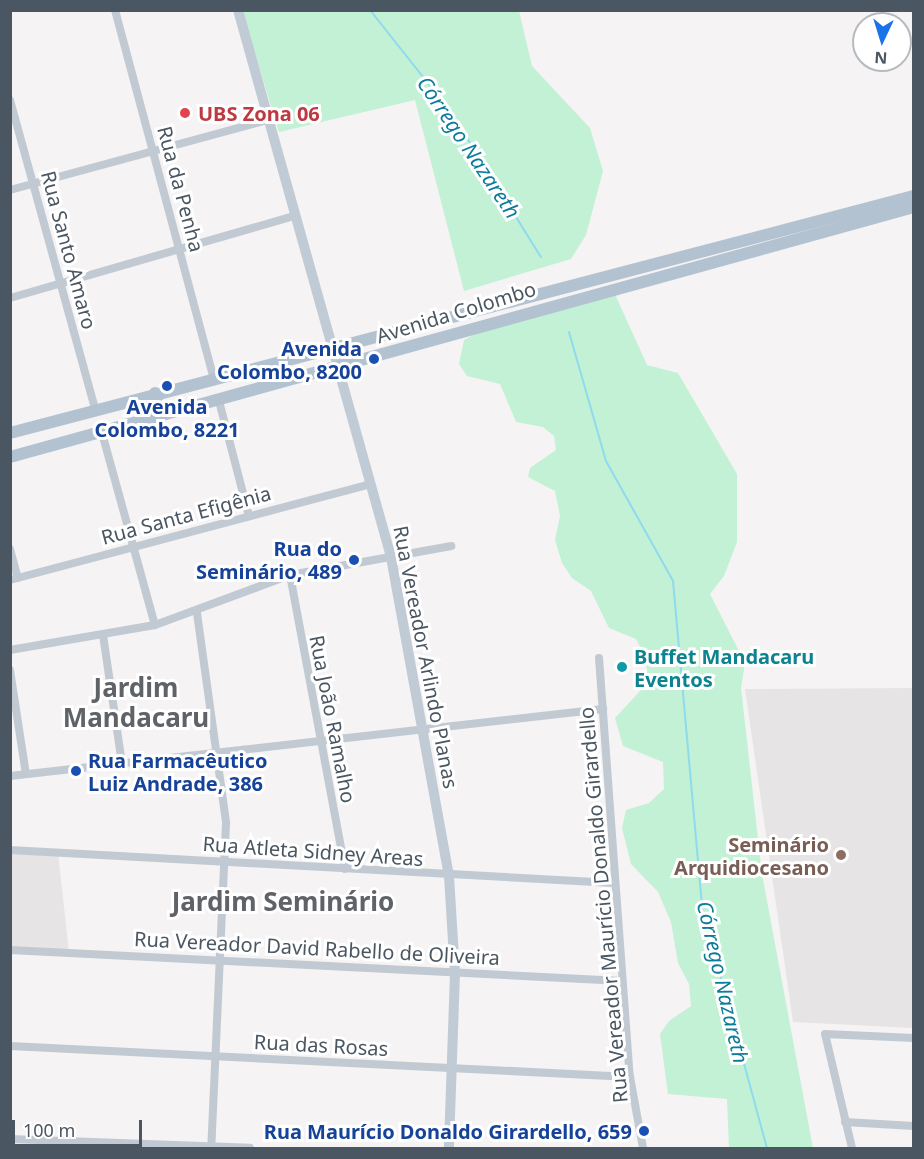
<!DOCTYPE html>
<html>
<head>
<meta charset="utf-8">
<style>
	body { margin:0 }
	#map { position:relative; width:924px; height:1159px; overflow:hidden; background:#f5f3f3; font-family:"Noto Sans",sans-serif }
	div>[style] { position:absolute }
	.education>* { inset:0; background:#e6e4e5 }
	.green>* { inset:0; background:#c3f1d5 }
	.stream>* { height:2px; margin:-1px; padding:0 1px; transform-origin:1px; border-radius:1px; background:#90daee }
	.street>* { height:8px; margin:-4px; padding:0 4px; transform-origin:4px; border-radius:4px; background:#c1cad2 }
	.secondary>* { height:10px; margin:-5px; padding:0 5px; transform-origin:5px; border-radius:5px; background:#c1cbd6 }
	.primary>* { height:12px; margin:-6px; padding:0 6px; transform-origin:6px; border-radius:6px; background:#b3c2d1 }
	.dots>* { width:16px; height:16px; translate:-50% -50%; box-sizing:border-box; border:3px solid #fff; border-radius:50% }
	span { translate:-50% -50%; white-space:nowrap; text-align:center; line-height:1.15; -webkit-text-stroke:6px #fff; paint-order:stroke }
	.health-label { font-size:20px; color:#be3a42; font-weight:700 }
	.left { translate:0 -50%; text-align:left }
	.street-label { font-size:20px; color:#4a5661 }
	.transit-label { font-size:20px; color:#164399; font-weight:700 }
	.right { translate:-100% -50%; text-align:right }
	.culture-label { font-size:20px; color:#0d838f; font-weight:700 }
	.education-label { font-size:20px; color:#785e54; font-weight:700 }
	.water-label { font-size:21px; color:#0c7c9b; font-style:italic }
	.district-label { font-size:26px; color:#5f6368; font-weight:700 }
	.frame { position:absolute; inset:0; border:12px solid #4a5661; pointer-events:none }
	.north { position:absolute; left:852px; top:12px; width:60px; height:60px; box-sizing:border-box; background:#fff; border:2px solid #b7bbc0; border-radius:50%; rotate:184deg; font-size:16px; font-weight:700; line-height:24px; text-align:center; color:#4a5661 }
	.north::after { content:''; display:block; margin:auto; width:21px; height:27px; background:#1a73e8; clip-path:polygon(50% 0,100% 100%,50% 72%,0 100%) }
	.scale { position:absolute; left:12px; top:1120px; width:130px; height:27px; box-sizing:border-box; border:3px solid #4a5661; border-top:0; padding-left:8px; font-size:18px; line-height:21px; white-space:nowrap; color:#4a5661; -webkit-text-stroke:4px #fff; paint-order:stroke }
</style>
</head>
<body>
<div id="map">
	<div class="education">
		<div style="clip-path:polygon(913px 688px,913px 1028px,793px 1022px,745px 689px)"></div>
		<div style="clip-path:polygon(10px 850px,58px 853px,69px 952px,11px 950px)"></div>
	</div>
	<div class="green">
		<div style="clip-path:polygon(242px 11px,519px 11px,532px 66px,590px 128px,603px 171px,586px 235px,571px 259px,464px 291px,415px 100px,279px 132px)"></div>
		<div style="clip-path:polygon(614px 292px,647px 365px,678px 373px,737px 474px,737px 542px,724px 576px,710px 594px,745px 663px,741px 688px,762px 874px,813px 1148px,729px 1148px,727px 1099px,668px 1094px,660px 1034px,669px 1021px,691px 1006px,689px 984px,678px 963px,671px 922px,658px 892px,631px 864px,622px 828px,626px 810px,649px 803px,664px 789px,663px 762px,623px 746px,615px 718px,641px 690px,647px 670px,643px 652px,636px 639px,609px 628px,591px 591px,572px 578px,562px 563px,555px 540px,560px 516px,555px 491px,528px 477px,530px 468px,556px 450px,554px 436px,543px 427px,516px 422px,500px 384px,467px 376px,459px 364px,464px 340px,479px 332px)"></div>
	</div>
	<div class="stream">
		<div style="left:370px;top:10px;width:129px;rotate:51.6deg"></div>
		<div style="left:450px;top:111px;width:172px;rotate:58.1deg"></div>
		<div style="left:569px;top:332px;width:134px;rotate:74deg"></div>
		<div style="left:606px;top:461px;width:137px;rotate:60.8deg"></div>
		<div style="left:673px;top:581px;width:329px;rotate:84.9deg"></div>
		<div style="left:702px;top:909px;width:248px;rotate:74.8deg"></div>
	</div>
	<div class="street">
		<div style="left:115px;top:10px;width:380px;rotate:75deg"></div>
		<div style="left:10px;top:100px;width:320px;rotate:74.6deg"></div>
		<div style="left:10px;top:190px;width:267px;rotate:-15.2deg"></div>
		<div style="left:10px;top:298px;width:296px;rotate:-16.1deg"></div>
		<div style="left:219px;top:401px;width:119px;rotate:75.4deg"></div>
		<div style="left:102px;top:433px;width:199px;rotate:74.6deg"></div>
		<div style="left:10px;top:549px;width:30px;rotate:75deg"></div>
		<div style="left:290px;top:575px;width:299px;rotate:79.4deg"></div>
		<div style="left:10px;top:580px;width:373px;rotate:-14.9deg"></div>
		<div style="left:197px;top:613px;width:212px;rotate:82.1deg"></div>
		<div style="left:226px;top:823px;width:325px;rotate:92.6deg"></div>
		<div style="left:103px;top:635px;width:129px;rotate:81.6deg"></div>
		<div style="left:10px;top:650px;width:147px;rotate:-9.8deg"></div>
		<div style="left:155px;top:625px;width:144px;rotate:-20.3deg"></div>
		<div style="left:290px;top:575px;width:164px;rotate:-10.2deg"></div>
		<div style="left:599px;top:658px;width:420px;rotate:85.8deg"></div>
		<div style="left:630px;top:1077px;width:72px;rotate:79.6deg"></div>
		<div style="left:10px;top:670px;width:105px;rotate:81.3deg"></div>
		<div style="left:10px;top:776px;width:597px;rotate:-6.45deg"></div>
		<div style="left:10px;top:850px;width:604px;rotate:3.13deg"></div>
		<div style="left:10px;top:950px;width:613px;rotate:2.9deg"></div>
		<div style="left:10px;top:1046px;width:621px;rotate:2.86deg"></div>
		<div style="left:845px;top:1122px;width:69px;rotate:3.3deg"></div>
		<div style="left:10px;top:1139px;width:240px;rotate:2.1deg"></div>
		<div style="left:852px;top:1148px;width:117px;rotate:-103.3deg"></div>
		<div style="left:825px;top:1034px;width:89px;rotate:2.6deg"></div>
	</div>
	<div class="secondary">
		<div style="left:238px;top:10px;width:568px;rotate:74.37deg"></div>
		<div style="left:391px;top:557px;width:324px;rotate:79.7deg"></div>
		<div style="left:449px;top:876px;width:97px;rotate:86.5deg"></div>
		<div style="left:455px;top:973px;width:175px;rotate:92deg"></div>
	</div>
	<div class="primary">
		<div style="left:155px;top:393px;width:24px;rotate:75deg"></div>
		<div style="left:10px;top:433px;width:935px;rotate:-14.69deg"></div>
		<div style="left:10px;top:457px;width:938px;rotate:-15.46deg"></div>
	</div>
	<div class="dots">
		<div style="left:185px;top:113px;background:#e0444e"></div>
		<div style="left:374px;top:359px;background:#1a4fb4"></div>
		<div style="left:167px;top:386px;background:#1a4fb4"></div>
		<div style="left:354px;top:560px;background:#1a4fb4"></div>
		<div style="left:622px;top:667px;background:#0f9aa8"></div>
		<div style="left:76px;top:771px;background:#1a4fb4"></div>
		<div style="left:841px;top:855px;background:#8d6e63"></div>
		<div style="left:644px;top:1131px;background:#1a4fb4"></div>
	</div>
	<div class="health-label">
		<span class="left" style="left:198px;top:113px">UBS Zona 06</span>
	</div>
	<div class="street-label">
		<span style="left:181px;top:189px;rotate:75deg">Rua da Penha</span>
		<span style="left:69px;top:250px;rotate:75deg">Rua Santo Amaro</span>
		<span style="left:456px;top:312px;rotate:-17deg">Avenida Colombo</span>
		<span style="left:186px;top:515px;rotate:-15deg">Rua Santa Efigênia</span>
		<span style="left:426px;top:657px;rotate:79deg">Rua Vereador Arlindo Planas</span>
		<span style="left:333px;top:719px;rotate:79deg">Rua João Ramalho</span>
		<span style="left:313px;top:851px;rotate:4deg">Rua Atleta Sidney Areas</span>
		<span style="left:603px;top:905px;rotate:-95deg">Rua Vereador Maurício Donaldo Girardello</span>
		<span style="left:317px;top:948px;rotate:3deg">Rua Vereador David Rabello de Oliveira</span>
		<span style="left:321px;top:1045px;rotate:3deg">Rua das Rosas</span>
	</div>
	<div class="transit-label">
		<span class="right" style="left:362px;top:360px">Avenida<br>Colombo, 8200</span>
		<span style="left:167px;top:418px">Avenida<br>Colombo, 8221</span>
		<span class="right" style="left:342px;top:560px">Rua do<br>Seminário, 489</span>
		<span class="left" style="left:88px;top:772px">Rua Farmacêutico<br>Luiz Andrade, 386</span>
		<span class="right" style="left:632px;top:1131px">Rua Maurício Donaldo Girardello, 659</span>
	</div>
	<div class="culture-label">
		<span class="left" style="left:634px;top:668px">Buffet Mandacaru<br>Eventos</span>
	</div>
	<div class="education-label">
		<span class="right" style="left:829px;top:856px">Seminário<br>Arquidiocesano</span>
	</div>
	<div class="water-label">
		<span style="left:469px;top:147px;rotate:56deg">Córrego Nazareth</span>
		<span style="left:723px;top:982px;rotate:77deg">Córrego Nazareth</span>
	</div>
	<div class="district-label">
		<span style="left:136px;top:703px">Jardim<br>Mandacaru</span>
		<span style="left:283px;top:902px">Jardim Seminário</span>
	</div>
	<div class="frame"></div>
	<div class="north">N</div>
	<div class="scale">100 m</div>
</div>
</body>
</html>
